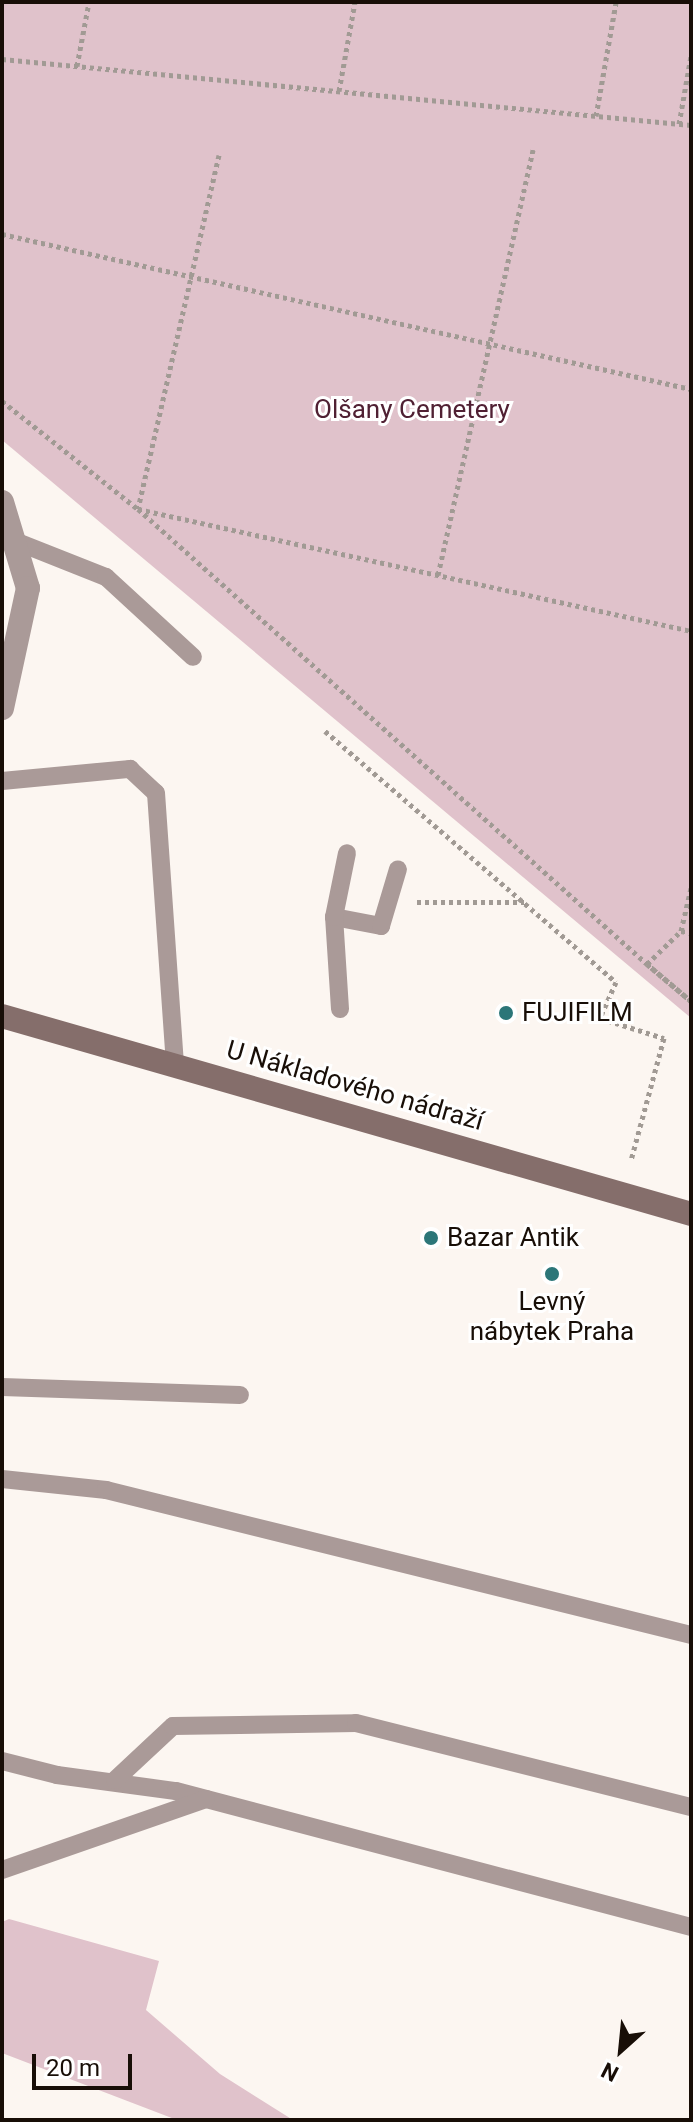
<!DOCTYPE html>
<html>
<head>
<meta charset="utf-8">
<style>
	body { margin:0 }
	#map { position:relative; width:693px; height:2122px; overflow:hidden; background:#fcf6f1; font-family:Roboto,sans-serif }
	div>[style] { position:absolute }
	.green>* { inset:0; background:#e0c2cb }
	.path>* { height:5px; margin-top:-2.5px; transform-origin:0; background:repeating-linear-gradient(90deg,#a19a94 0 4px,transparent 0 8px) }
	.lane>* { height:18px; margin:-9px; padding:0 9px; transform-origin:9px; border-radius:9px; background:#aa9a98 }
	.street>* { height:24px; margin:-12px; padding:0 12px; transform-origin:12px; border-radius:12px; background:#aa9a98 }
	.secondary>* { height:24px; margin:-12px; padding:0 12px; transform-origin:12px; border-radius:12px; background:#856e6b }
	.dots>* { width:22px; height:22px; translate:-50% -50%; box-sizing:border-box; border:4px solid #fff; border-radius:50% }
	span { translate:-50% -50%; white-space:nowrap; text-align:center; line-height:1.15; -webkit-text-stroke:6px #fff; paint-order:stroke }
	.park-label { font-size:26px; color:#502033 }
	.poi-label { font-size:26px; color:#180e07 }
	.left { translate:0 -50%; text-align:left }
	.street-label { font-size:26px; color:#180e07 }
	.frame { position:absolute; inset:0; border:4px solid #180e07; pointer-events:none }
	.north { position:absolute; left:581px; top:2010px; width:80px; height:80px; -webkit-text-stroke:6px #fff; paint-order:stroke; rotate:207deg; font-size:22px; font-weight:700; line-height:32px; text-align:center; color:#180e07 }
	.north::after { content:''; display:block; margin:auto; width:28px; height:36px; background:#180e07; clip-path:polygon(50% 0,100% 100%,50% 72%,0 100%) }
	.scale { position:absolute; left:32px; top:2054px; width:100px; height:36px; box-sizing:border-box; border:4px solid #180e07; border-top:0; padding-left:10px; font-size:24px; line-height:28px; white-space:nowrap; color:#180e07; -webkit-text-stroke:6px #fff; paint-order:stroke }
</style>
</head>
<body>
<div id="map">
	<div class="green">
		<div style="clip-path:polygon(2px 2px,691px 2px,691px 1018px,2px 440px)"></div>
		<div style="clip-path:polygon(9px 1919px,159px 1961px,146px 2010px,220px 2074px,293px 2120px,177px 2120px,2px 2053px,2px 1922px)"></div>
	</div>
	<div class="path">
		<div style="left:2px;top:59px;width:692px;rotate:5.47deg"></div>
		<div style="left:77px;top:66px;width:65px;rotate:-79.4deg"></div>
		<div style="left:339px;top:91px;width:90px;rotate:-79.8deg"></div>
		<div style="left:596px;top:116px;width:116px;rotate:-80deg"></div>
		<div style="left:679px;top:124px;width:69px;rotate:-80deg"></div>
		<div style="left:219px;top:155px;width:363px;rotate:102.9deg"></div>
		<div style="left:138px;top:509px;width:566px;rotate:12.44deg"></div>
		<div style="left:2px;top:234px;width:706px;rotate:12.68deg"></div>
		<div style="left:2px;top:401px;width:174px;rotate:38.5deg"></div>
		<div style="left:138px;top:509px;width:683px;rotate:41.79deg"></div>
		<div style="left:647px;top:964px;width:47px;rotate:-44.1deg"></div>
		<div style="left:681px;top:931px;width:44px;rotate:-76.9deg"></div>
		<div style="left:438px;top:575px;width:436px;rotate:-77.4deg"></div>
		<div style="left:325px;top:731px;width:384px;rotate:40.8deg"></div>
		<div style="left:616px;top:982px;width:39px;rotate:114deg"></div>
		<div style="left:600px;top:1018px;width:67px;rotate:17.4deg"></div>
		<div style="left:664px;top:1038px;width:126px;rotate:105.1deg"></div>
		<div style="left:417px;top:902px;width:107px"></div>
		<div style="left:681px;top:931px;width:10px;rotate:11deg"></div>
		<div style="left:691px;top:1001px;width:57px;rotate:-139.9deg"></div>
		<div style="left:647px;top:964px;width:57px;rotate:40.1deg"></div>
	</div>
	<div class="lane">
		<div style="left:15px;top:541px;width:98px;rotate:21.6deg"></div>
		<div style="left:106px;top:577px;width:118px;rotate:42.6deg"></div>
		<div style="left:2px;top:781px;width:129px;rotate:-5.4deg"></div>
		<div style="left:130px;top:769px;width:35px;rotate:43deg"></div>
		<div style="left:156px;top:793px;width:273px;rotate:86deg"></div>
		<div style="left:334px;top:917px;width:48px;rotate:10.8deg"></div>
		<div style="left:381px;top:926px;width:59px;rotate:-73.4deg"></div>
		<div style="left:340px;top:1009px;width:92px;rotate:-93.7deg"></div>
		<div style="left:334px;top:917px;width:65px;rotate:-78.5deg"></div>
		<div style="left:2px;top:1387px;width:238px;rotate:1.9deg"></div>
		<div style="left:2px;top:1479px;width:105px;rotate:6deg"></div>
		<div style="left:106px;top:1490px;width:603px;rotate:13.92deg"></div>
		<div style="left:2px;top:1761px;width:57px;rotate:14.3deg"></div>
		<div style="left:57px;top:1775px;width:120px;rotate:7.7deg"></div>
		<div style="left:176px;top:1791px;width:533px;rotate:14.79deg"></div>
		<div style="left:115px;top:1780px;width:79px;rotate:-43deg"></div>
		<div style="left:173px;top:1726px;width:183px;rotate:-0.9deg"></div>
		<div style="left:356px;top:1723px;width:345px;rotate:14.1deg"></div>
		<div style="left:2px;top:1870px;width:216px;rotate:-19.2deg"></div>
	</div>
	<div class="street">
		<div style="left:2px;top:502px;width:90px;rotate:73.2deg"></div>
		<div style="left:28px;top:588px;width:123px;rotate:102.2deg"></div>
	</div>
	<div class="secondary">
		<div style="left:2px;top:1016px;width:717px;rotate:16.03deg"></div>
	</div>
	<div class="dots">
		<div style="left:506px;top:1013px;background:#2c7678"></div>
		<div style="left:431px;top:1238px;background:#2c7678"></div>
		<div style="left:552px;top:1274px;background:#2c7678"></div>
	</div>
	<div class="park-label">
		<span style="left:412px;top:410px">Olšany Cemetery</span>
	</div>
	<div class="poi-label">
		<span class="left" style="left:522px;top:1013px">FUJIFILM</span>
		<span class="left" style="left:447px;top:1238px">Bazar Antik</span>
		<span style="left:552px;top:1317px">Levný<br>nábytek Praha</span>
	</div>
	<div class="street-label">
		<span style="left:355px;top:1086px;rotate:16deg">U Nákladového nádraží</span>
	</div>
	<div class="frame"></div>
	<div class="north">N</div>
	<div class="scale">20 m</div>
</div>
</body>
</html>
